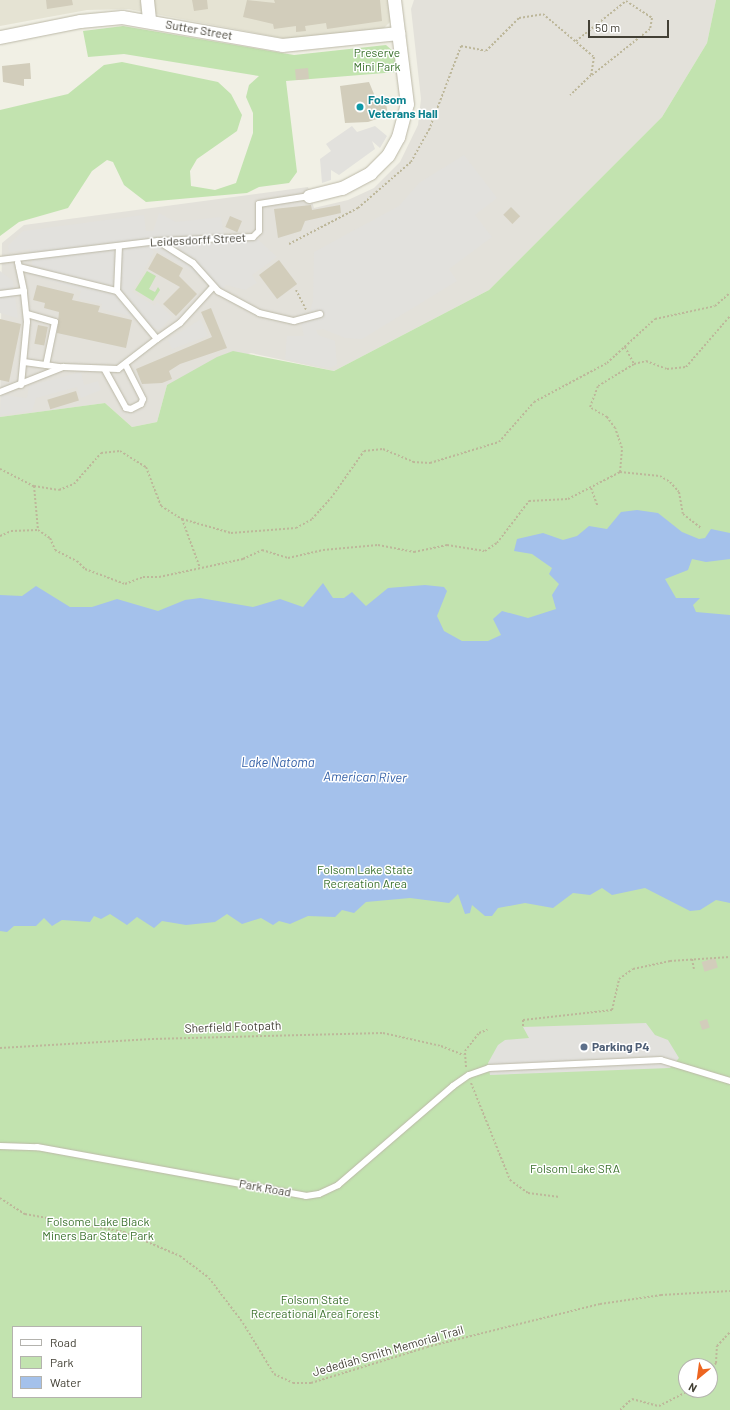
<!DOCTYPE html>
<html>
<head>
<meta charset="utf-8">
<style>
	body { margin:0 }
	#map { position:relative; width:730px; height:1410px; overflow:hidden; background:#f1f0e5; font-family:Barlow,sans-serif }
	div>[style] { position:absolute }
	.residential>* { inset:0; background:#e5e3d3 }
	.industrial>* { inset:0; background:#e3e1da }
	.green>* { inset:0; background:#c2e3af }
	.parking>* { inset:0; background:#e2e1dd }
	.water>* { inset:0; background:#a4c1eb }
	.building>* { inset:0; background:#d2cdbb; transform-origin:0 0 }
	.path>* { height:2px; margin-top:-1px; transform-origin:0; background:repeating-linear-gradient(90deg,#bdb79a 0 2px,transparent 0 4px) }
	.roads { filter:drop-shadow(0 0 1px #bcb9a8) drop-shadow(0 0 1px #bcb9a8) }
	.lane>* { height:6px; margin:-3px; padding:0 3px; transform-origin:3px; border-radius:3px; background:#fff }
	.street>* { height:13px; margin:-6.5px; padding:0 6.5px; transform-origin:6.5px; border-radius:6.5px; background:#fff }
	.dots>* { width:11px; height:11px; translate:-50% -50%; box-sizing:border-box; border:2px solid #fff; border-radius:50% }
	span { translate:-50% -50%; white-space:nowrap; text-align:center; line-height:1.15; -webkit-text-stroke:3px #fff; paint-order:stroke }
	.street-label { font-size:12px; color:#434035 }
	.park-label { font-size:12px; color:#3a712c }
	.culture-label { font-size:12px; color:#0d838f; font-weight:700 }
	.left { translate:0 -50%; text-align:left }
	.service-label { font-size:12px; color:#4e5e75; font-weight:700 }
	.water-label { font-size:13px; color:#3562a8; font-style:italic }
	.legend { position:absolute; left:12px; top:1326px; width:130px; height:72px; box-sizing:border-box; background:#fff; border:1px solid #b4b3ae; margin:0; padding:5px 7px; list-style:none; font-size:12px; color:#434035 }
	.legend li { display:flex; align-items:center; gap:8px; height:20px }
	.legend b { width:20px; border:1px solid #b4b3ae }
	.north { position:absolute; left:678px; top:1358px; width:40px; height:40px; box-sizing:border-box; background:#fff; border:1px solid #b4b3ae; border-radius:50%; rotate:209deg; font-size:11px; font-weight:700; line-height:16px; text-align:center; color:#434035 }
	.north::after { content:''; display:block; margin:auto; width:14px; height:18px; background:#ed6520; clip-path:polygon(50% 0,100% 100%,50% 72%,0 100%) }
	.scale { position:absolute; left:588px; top:20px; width:81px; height:18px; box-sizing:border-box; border:2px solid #434035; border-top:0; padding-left:5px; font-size:12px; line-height:14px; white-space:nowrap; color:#434035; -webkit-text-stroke:3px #fff; paint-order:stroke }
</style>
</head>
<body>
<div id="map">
	<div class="residential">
		<div style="clip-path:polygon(0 0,389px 0,391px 21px,383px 29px,288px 39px,128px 9px,87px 10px,0 26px)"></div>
	</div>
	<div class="industrial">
		<div style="clip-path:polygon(414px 0,716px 0,707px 43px,662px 117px,489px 290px,334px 371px,251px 353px,167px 385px,157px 422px,132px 427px,105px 403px,0 417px,2px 243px,24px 225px,308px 187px,314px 208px,348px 200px,374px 188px,400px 162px,418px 125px,421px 99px,411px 9px)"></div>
	</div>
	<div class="green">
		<div style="clip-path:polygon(evenodd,716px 0,730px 0,730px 1410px,0 1410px,0 417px,105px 403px,132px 427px,157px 422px,167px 385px,217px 357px,233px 351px,334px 371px,489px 290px,662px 117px,707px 43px,716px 0,13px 1327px,141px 1327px,141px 1397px,13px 1397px,13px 1327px,716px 0,686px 1366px,710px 1366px,710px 1390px,686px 1390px,686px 1366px)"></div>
		<div style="clip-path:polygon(123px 26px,294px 55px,386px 45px,394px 52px,397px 72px,286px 81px,297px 172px,289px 183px,259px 187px,247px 193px,146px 202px,124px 185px,113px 162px,107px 160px,92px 171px,68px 208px,19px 222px,0 236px,0 110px,68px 94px,104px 65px,122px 62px,218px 82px,231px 94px,242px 115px,237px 131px,197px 159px,190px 171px,191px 186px,215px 190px,236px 183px,253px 133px,253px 113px,246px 97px,249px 85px,259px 76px,124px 54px,88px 57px,83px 31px)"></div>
		<div style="clip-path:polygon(147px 271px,156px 276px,149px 289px,155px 292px,158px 287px,160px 290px,153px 301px,135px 290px)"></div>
	</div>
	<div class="parking">
		<div style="clip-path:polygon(352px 126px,357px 132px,375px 126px,387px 136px,380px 148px,372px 141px,375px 149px,339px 175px,331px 170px,331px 180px,322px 183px,320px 159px,331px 151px,326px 144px)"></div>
		<div style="clip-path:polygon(464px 155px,497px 198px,475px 215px,492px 237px,449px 269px,457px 281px,362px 339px,345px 338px,323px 329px,316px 330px,318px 335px,335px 341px,337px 365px,329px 368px,285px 359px,287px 336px,304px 336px,299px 314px,310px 312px,313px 301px,314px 252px,399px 206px,419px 183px)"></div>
		<div style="clip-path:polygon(159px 213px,176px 222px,221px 217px,224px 235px,252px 234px,277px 257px,252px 275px,257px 283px,245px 290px,226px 285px,223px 289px,151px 248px,154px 252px,132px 292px,155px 306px,157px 302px,172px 317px,159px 330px,131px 316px,101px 309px,102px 304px,79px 299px,81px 291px,34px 275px,30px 249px,9px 252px,8px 246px,23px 231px,144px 215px,146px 231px,153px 231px)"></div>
		<div style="clip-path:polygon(0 271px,13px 281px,18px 318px,0 313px)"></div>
		<div style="clip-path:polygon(201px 319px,208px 336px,172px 349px,168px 340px)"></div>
		<div style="clip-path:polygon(81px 372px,84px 385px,98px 381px,101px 390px,81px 398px,77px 387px,36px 398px,32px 411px,0 415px,1px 395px,27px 398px,29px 386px)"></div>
		<div style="clip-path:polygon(646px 1023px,655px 1035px,668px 1040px,679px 1058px,670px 1068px,490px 1075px,488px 1063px,498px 1045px,505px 1040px,529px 1038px,523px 1027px)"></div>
	</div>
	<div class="water">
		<div style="clip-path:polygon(637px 510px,658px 513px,682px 532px,699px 539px,705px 538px,711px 529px,730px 533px,730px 559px,706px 562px,692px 559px,688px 570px,665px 579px,676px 598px,700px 598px,693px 605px,696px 612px,730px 615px,730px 903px,716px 900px,700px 910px,690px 911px,645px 888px,612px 895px,602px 888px,590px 895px,573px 893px,553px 908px,525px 903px,498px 908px,492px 916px,485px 916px,472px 905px,470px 913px,465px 914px,458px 894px,449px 903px,410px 898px,366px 902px,354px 913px,342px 910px,335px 917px,308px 916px,290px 924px,279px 921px,273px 925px,261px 918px,242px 924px,227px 914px,215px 922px,186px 925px,162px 921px,154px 928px,137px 917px,127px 925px,110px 914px,101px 919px,94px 916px,90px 922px,62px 920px,52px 926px,44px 918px,36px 926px,14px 926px,7px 932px,0 931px,0 595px,22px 596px,36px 586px,70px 607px,92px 607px,117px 599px,158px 611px,185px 600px,200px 598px,253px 607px,280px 599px,303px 607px,323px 583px,333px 598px,344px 598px,352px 592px,366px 606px,388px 588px,425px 585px,444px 587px,447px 591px,437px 616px,444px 631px,462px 641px,488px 641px,501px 635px,493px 619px,502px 611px,528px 618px,556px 609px,552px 595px,559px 584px,549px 574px,552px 568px,532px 554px,514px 551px,517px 539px,543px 533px,563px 540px,577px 536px,589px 526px,607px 529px,621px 512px)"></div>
	</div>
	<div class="building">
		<div style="clip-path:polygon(46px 0,72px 0,73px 5px,47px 9px)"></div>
		<div style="clip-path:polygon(192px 0,207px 0,208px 9px,194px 11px)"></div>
		<div style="clip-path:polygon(247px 0,275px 3px,274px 0,380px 0,382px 21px,327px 29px,326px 23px,305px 26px,306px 31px,296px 32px,296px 26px,274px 29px,273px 24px,243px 17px)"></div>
		<div style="clip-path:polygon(30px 63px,31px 79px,24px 79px,24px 86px,3px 82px,2px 66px)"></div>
		<div style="left:308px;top:68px;width:11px;height:13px;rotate:85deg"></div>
		<div style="clip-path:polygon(369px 82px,376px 99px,385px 98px,388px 115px,368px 122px,345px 123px,340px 86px)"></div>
		<div style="clip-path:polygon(311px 205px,312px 210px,340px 205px,341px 213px,305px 221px,301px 231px,278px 238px,274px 209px)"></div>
		<div style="left:511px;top:207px;width:13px;height:11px;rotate:45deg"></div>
		<div style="left:230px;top:216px;width:13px;height:12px;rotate:23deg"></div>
		<div style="clip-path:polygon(157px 253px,183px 268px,179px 276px,197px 294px,176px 316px,163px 304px,180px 287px,148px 269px)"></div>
		<div style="left:279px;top:260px;width:30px;height:25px;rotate:53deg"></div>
		<div style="clip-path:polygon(37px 285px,74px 294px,72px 300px,100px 306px,98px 312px,132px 320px,126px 348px,57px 333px,59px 312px,44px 308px,45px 303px,33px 300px)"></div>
		<div style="clip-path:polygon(211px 308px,227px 348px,180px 364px,169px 371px,172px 379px,162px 383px,142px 384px,136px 369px,212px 337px,201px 312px)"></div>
		<div style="clip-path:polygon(0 319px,21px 324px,9px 382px,0 380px)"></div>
		<div style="left:38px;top:325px;width:10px;height:19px;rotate:11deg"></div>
		<div style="left:76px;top:391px;width:10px;height:30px;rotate:73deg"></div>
		<div style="left:715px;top:958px;width:10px;height:14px;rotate:73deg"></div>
		<div style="left:707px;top:1019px;width:9px;height:8px;rotate:72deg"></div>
	</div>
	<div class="path">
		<div style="left:576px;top:41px;width:64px;rotate:-38.7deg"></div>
		<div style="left:626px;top:1px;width:31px;rotate:33deg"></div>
		<div style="left:652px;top:18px;width:11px;rotate:100deg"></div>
		<div style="left:650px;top:29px;width:74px;rotate:141.6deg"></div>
		<div style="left:289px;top:244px;width:78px;rotate:-27.6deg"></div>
		<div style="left:358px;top:208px;width:70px;rotate:-41deg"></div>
		<div style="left:411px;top:162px;width:37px;rotate:-61deg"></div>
		<div style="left:429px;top:130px;width:90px;rotate:-69.1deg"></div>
		<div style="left:461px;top:46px;width:25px;rotate:11deg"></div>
		<div style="left:486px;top:51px;width:47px;rotate:-45deg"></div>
		<div style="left:519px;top:18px;width:24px;rotate:-9deg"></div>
		<div style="left:543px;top:14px;width:67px;rotate:40.1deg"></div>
		<div style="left:594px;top:57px;width:18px;rotate:99deg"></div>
		<div style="left:591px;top:75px;width:29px;rotate:136deg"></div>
		<div style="left:296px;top:290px;width:22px;rotate:63deg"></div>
		<div style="left:625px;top:347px;width:19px;rotate:62deg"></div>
		<div style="left:0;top:469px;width:38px;rotate:27deg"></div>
		<div style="left:34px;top:486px;width:25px;rotate:9deg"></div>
		<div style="left:59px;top:490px;width:16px;rotate:-22deg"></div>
		<div style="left:74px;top:484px;width:41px;rotate:-48.9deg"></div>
		<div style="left:101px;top:453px;width:19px;rotate:-6deg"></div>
		<div style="left:120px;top:451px;width:31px;rotate:32deg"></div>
		<div style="left:146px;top:467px;width:42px;rotate:69deg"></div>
		<div style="left:161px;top:506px;width:25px;rotate:32deg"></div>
		<div style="left:182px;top:519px;width:51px;rotate:15.9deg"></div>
		<div style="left:231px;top:533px;width:65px;rotate:-4.4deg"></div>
		<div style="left:296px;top:528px;width:18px;rotate:-29deg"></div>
		<div style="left:312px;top:519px;width:28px;rotate:-48deg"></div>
		<div style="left:331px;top:498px;width:57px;rotate:-54.9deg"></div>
		<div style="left:364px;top:451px;width:19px;rotate:-6deg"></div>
		<div style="left:383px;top:449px;width:33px;rotate:23deg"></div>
		<div style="left:413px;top:462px;width:17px;rotate:3deg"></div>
		<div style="left:430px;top:463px;width:72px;rotate:-16.9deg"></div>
		<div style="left:499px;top:442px;width:53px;rotate:-48.8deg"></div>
		<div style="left:534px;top:402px;width:83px;rotate:-28.1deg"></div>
		<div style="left:607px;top:363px;width:65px;rotate:-42.5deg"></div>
		<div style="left:655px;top:319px;width:61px;rotate:-12.2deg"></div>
		<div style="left:715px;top:306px;width:20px;rotate:-41deg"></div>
		<div style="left:620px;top:472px;width:40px;rotate:5.7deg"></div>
		<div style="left:660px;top:476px;width:12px;rotate:31deg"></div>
		<div style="left:670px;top:482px;width:13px;rotate:48deg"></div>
		<div style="left:679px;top:492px;width:22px;rotate:80deg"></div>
		<div style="left:683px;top:514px;width:23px;rotate:38deg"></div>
		<div style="left:34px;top:486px;width:44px;rotate:84.8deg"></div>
		<div style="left:591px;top:488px;width:20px;rotate:70deg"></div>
		<div style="left:182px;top:519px;width:52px;rotate:69.8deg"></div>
		<div style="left:0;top:536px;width:12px;rotate:-24deg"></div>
		<div style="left:11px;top:531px;width:27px;rotate:-2deg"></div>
		<div style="left:38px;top:530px;width:14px;rotate:34deg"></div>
		<div style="left:50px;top:538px;width:13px;rotate:67deg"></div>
		<div style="left:55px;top:550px;width:25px;rotate:27deg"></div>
		<div style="left:77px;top:561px;width:11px;rotate:45deg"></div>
		<div style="left:85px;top:569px;width:43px;rotate:20.6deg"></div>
		<div style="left:125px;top:584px;width:19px;rotate:-21deg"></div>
		<div style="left:143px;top:577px;width:16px"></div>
		<div style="left:159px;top:577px;width:86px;rotate:-12.1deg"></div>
		<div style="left:243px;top:559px;width:21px;rotate:-25deg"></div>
		<div style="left:262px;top:550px;width:27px;rotate:17deg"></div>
		<div style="left:288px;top:558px;width:36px;rotate:-13deg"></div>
		<div style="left:323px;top:550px;width:55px;rotate:-5.2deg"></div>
		<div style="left:378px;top:545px;width:37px;rotate:11deg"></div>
		<div style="left:414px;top:552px;width:34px;rotate:-12deg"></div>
		<div style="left:447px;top:545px;width:38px;rotate:9deg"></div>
		<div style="left:485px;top:551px;width:14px;rotate:-34deg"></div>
		<div style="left:497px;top:543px;width:53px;rotate:-52.7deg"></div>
		<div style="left:529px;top:501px;width:39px;rotate:-3deg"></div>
		<div style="left:568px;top:499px;width:59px;rotate:-27.4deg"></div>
		<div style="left:620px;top:472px;width:24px;rotate:-85deg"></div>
		<div style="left:622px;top:448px;width:21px;rotate:-109deg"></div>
		<div style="left:615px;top:428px;width:14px;rotate:-126deg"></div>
		<div style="left:607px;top:417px;width:20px;rotate:-150deg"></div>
		<div style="left:590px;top:407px;width:22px;rotate:-69deg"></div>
		<div style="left:598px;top:386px;width:42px;rotate:-31.4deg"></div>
		<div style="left:634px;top:364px;width:12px;rotate:-14deg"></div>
		<div style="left:646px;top:361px;width:22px;rotate:21deg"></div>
		<div style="left:667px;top:369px;width:19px;rotate:-6deg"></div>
		<div style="left:686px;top:367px;width:67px;rotate:-49.2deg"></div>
		<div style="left:692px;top:959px;width:10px;rotate:79deg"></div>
		<div style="left:523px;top:1026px;width:6px;rotate:-90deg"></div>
		<div style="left:523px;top:1020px;width:90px;rotate:-6.4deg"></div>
		<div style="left:612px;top:1010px;width:32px;rotate:-77deg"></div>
		<div style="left:619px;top:979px;width:17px;rotate:-36deg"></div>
		<div style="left:633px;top:969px;width:38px;rotate:-12deg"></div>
		<div style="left:670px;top:961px;width:60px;rotate:-3.8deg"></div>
		<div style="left:0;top:1048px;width:152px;rotate:-3.4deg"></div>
		<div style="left:152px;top:1039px;width:231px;rotate:-1.5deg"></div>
		<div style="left:383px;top:1033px;width:59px;rotate:12.6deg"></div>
		<div style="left:441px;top:1046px;width:24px;rotate:22deg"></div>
		<div style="left:466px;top:1067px;width:16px;rotate:-94deg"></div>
		<div style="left:465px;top:1051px;width:23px;rotate:-52deg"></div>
		<div style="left:479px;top:1033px;width:9px;rotate:-21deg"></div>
		<div style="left:471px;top:1083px;width:105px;rotate:68.1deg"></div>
		<div style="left:510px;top:1180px;width:22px;rotate:36deg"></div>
		<div style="left:528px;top:1193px;width:32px;rotate:7deg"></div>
		<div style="left:0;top:1198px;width:30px;rotate:33deg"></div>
		<div style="left:25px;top:1214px;width:101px;rotate:10.3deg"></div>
		<div style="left:124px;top:1232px;width:61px;rotate:23.2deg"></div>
		<div style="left:180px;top:1256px;width:36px;rotate:37deg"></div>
		<div style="left:209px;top:1278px;width:56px;rotate:52.9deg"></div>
		<div style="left:243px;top:1323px;width:60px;rotate:58.7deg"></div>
		<div style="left:274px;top:1374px;width:21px;rotate:25deg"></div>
		<div style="left:293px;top:1383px;width:18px"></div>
		<div style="left:311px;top:1383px;width:121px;rotate:-17.2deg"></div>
		<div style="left:427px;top:1347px;width:178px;rotate:-14deg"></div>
		<div style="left:600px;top:1304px;width:62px;rotate:-8.4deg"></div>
		<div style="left:661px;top:1295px;width:69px;rotate:-3.3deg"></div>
		<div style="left:710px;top:1371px;width:10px;rotate:-53deg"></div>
		<div style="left:716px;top:1363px;width:17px;rotate:-87deg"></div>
		<div style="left:717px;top:1346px;width:19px;rotate:-47deg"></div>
		<div style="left:620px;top:1410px;width:16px;rotate:-43deg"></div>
		<div style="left:632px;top:1399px;width:28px;rotate:15deg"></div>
		<div style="left:659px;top:1406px;width:36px;rotate:-27deg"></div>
	</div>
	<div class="roads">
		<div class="lane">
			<div style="left:158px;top:241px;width:41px;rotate:32.2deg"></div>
			<div style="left:193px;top:263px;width:38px;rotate:48deg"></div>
			<div style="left:218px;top:291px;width:47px;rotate:28.2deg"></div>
			<div style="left:259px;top:313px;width:36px;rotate:13deg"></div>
			<div style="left:294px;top:321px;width:27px;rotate:-15deg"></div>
			<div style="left:119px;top:246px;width:45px;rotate:92.5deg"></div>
			<div style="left:117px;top:291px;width:62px;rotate:50.2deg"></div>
			<div style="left:157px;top:339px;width:28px;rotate:-35deg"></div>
			<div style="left:180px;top:323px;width:49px;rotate:-47.5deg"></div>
			<div style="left:0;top:260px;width:159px;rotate:-6.9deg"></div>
			<div style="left:158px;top:241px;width:95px;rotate:-2.4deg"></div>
			<div style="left:253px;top:237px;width:8px;rotate:-45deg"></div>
			<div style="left:259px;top:231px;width:27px;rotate:-90deg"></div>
			<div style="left:259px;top:204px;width:51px;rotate:-9.1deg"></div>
			<div style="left:19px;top:267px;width:101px;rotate:13.8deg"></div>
			<div style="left:0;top:294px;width:24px;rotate:-7deg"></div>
			<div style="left:24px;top:291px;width:29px;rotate:-102deg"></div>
			<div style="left:27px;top:314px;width:29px;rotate:16deg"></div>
			<div style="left:55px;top:322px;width:44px;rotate:101.8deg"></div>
			<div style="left:24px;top:362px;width:37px;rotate:8deg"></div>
			<div style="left:105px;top:370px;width:43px;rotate:61.1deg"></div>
			<div style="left:126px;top:408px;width:5px;rotate:11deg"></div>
			<div style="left:131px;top:409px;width:11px;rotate:-27deg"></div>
			<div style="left:141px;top:404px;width:5px;rotate:-68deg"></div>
			<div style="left:143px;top:399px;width:38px;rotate:-117deg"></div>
			<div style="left:21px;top:385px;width:63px;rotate:-84.6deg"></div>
			<div style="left:27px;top:322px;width:31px;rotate:-96deg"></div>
			<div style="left:0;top:392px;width:68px;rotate:-21.6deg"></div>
			<div style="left:63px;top:367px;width:55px;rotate:2.1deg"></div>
			<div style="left:118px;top:369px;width:49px;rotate:-37.6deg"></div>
			<div style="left:0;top:1146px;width:37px;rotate:2deg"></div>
			<div style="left:37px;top:1147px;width:273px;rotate:10.3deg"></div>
			<div style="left:306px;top:1196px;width:13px;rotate:-9deg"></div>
			<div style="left:319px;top:1194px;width:21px;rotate:-25deg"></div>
			<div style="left:338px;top:1185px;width:152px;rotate:-40.7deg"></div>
			<div style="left:453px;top:1086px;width:19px;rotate:-35deg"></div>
			<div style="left:469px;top:1075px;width:21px;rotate:-19deg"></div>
			<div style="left:489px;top:1068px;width:172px;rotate:-2.7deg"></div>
			<div style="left:661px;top:1060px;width:72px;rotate:16.9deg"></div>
		</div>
		<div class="street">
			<div style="left:147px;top:0;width:20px;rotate:84deg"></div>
			<div style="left:0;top:37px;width:82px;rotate:-11.3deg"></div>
			<div style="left:80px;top:21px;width:42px;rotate:-5.4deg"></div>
			<div style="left:122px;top:17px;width:162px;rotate:9.9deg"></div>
			<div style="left:282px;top:45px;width:117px;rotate:-5.9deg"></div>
			<div style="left:309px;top:196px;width:34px;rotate:-14deg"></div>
			<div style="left:342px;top:188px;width:32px;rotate:-28deg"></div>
			<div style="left:370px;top:173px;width:25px;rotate:-45deg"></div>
			<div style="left:388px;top:155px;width:21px;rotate:-61deg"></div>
			<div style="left:398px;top:137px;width:34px;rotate:-75deg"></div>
			<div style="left:407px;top:104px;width:105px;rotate:-97.1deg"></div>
		</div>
	</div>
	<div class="dots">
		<div style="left:360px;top:107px;background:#0f9aa8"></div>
		<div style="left:584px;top:1047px;background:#5c6f8a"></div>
	</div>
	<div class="street-label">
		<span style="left:199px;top:30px;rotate:10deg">Sutter Street</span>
		<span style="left:198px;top:240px;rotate:-3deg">Leidesdorff Street</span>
		<span style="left:233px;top:1027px;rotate:-2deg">Sherfield Footpath</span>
		<span style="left:265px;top:1188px;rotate:10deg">Park Road</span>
		<span style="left:388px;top:1351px;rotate:-16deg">Jedediah Smith Memorial Trail</span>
	</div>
	<div class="park-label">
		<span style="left:377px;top:60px">Preserve<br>Mini Park</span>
		<span style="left:365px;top:877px">Folsom Lake State<br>Recreation Area</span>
		<span style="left:575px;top:1169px">Folsom Lake SRA</span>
		<span style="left:98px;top:1229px">Folsome Lake Black<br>Miners Bar State Park</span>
		<span style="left:315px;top:1307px">Folsom State<br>Recreational Area Forest</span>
	</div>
	<div class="culture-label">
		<span class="left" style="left:368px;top:107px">Folsom<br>Veterans Hall</span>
	</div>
	<div class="service-label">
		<span class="left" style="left:592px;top:1047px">Parking P4</span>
	</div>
	<div class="water-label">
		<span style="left:278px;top:762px">Lake Natoma</span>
		<span style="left:365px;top:777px;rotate:1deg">American River</span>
	</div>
	<ul class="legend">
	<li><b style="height:5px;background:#fff"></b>Road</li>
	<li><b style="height:11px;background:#c2e3af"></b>Park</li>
	<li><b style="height:11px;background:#a4c1eb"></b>Water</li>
	</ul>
	<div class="north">N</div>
	<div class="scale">50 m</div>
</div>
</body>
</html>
